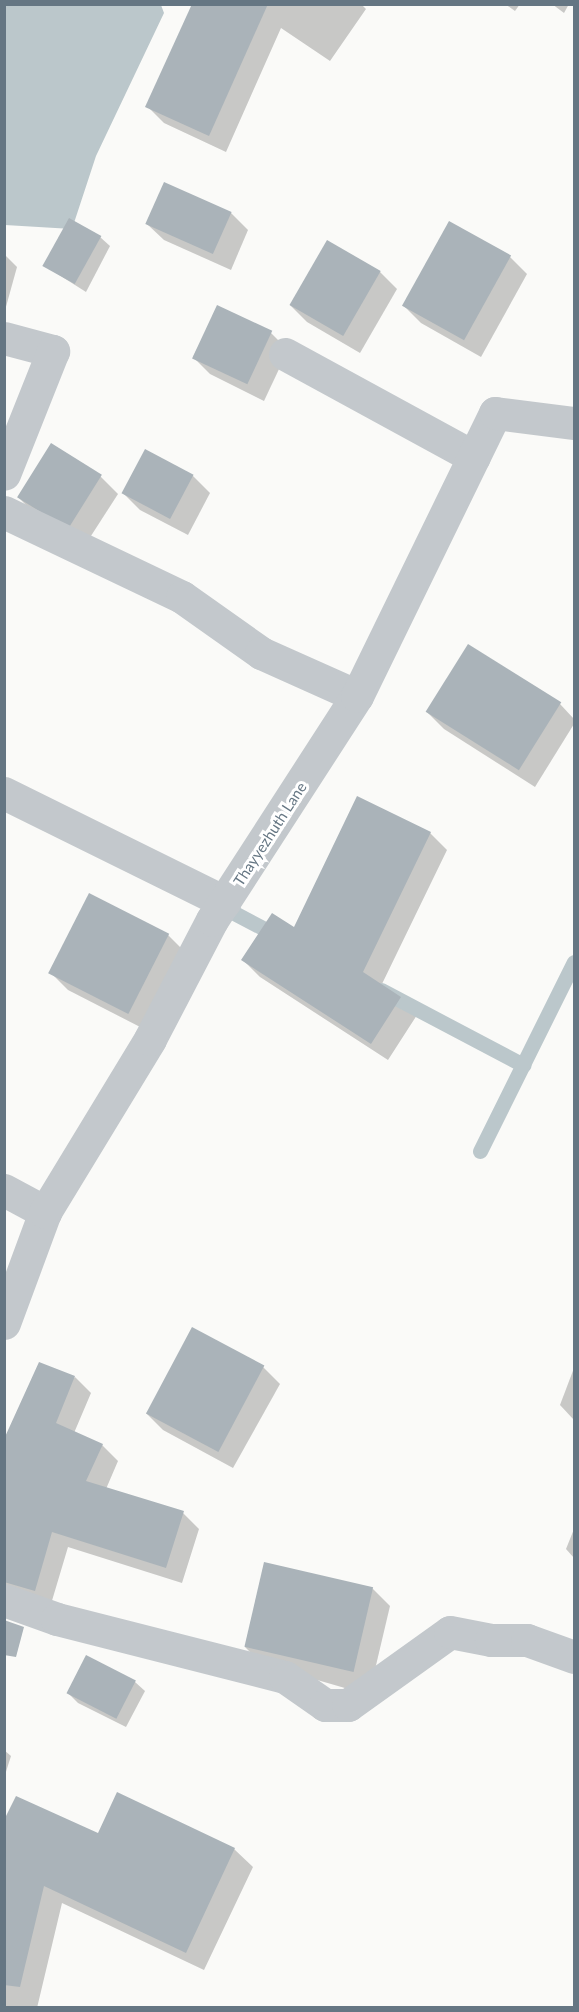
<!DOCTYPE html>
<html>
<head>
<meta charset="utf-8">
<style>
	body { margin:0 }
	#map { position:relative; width:579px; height:2012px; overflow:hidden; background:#fafaf8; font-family:Lato,sans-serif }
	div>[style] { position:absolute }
	.water>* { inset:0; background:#bbc7cb }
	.shadow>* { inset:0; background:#0003 }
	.stream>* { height:15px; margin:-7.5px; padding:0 7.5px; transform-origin:7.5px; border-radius:7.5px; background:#bbc7cb }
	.building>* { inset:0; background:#aab3b9; transform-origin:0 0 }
	.minor>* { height:33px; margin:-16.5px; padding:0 16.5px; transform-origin:16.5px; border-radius:16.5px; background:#c3c8cc }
	.tertiary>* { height:33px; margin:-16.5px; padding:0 16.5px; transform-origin:16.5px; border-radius:16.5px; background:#c3c8cc }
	span { translate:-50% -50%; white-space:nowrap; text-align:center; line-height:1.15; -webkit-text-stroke:6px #fff; paint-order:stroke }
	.street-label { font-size:15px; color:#657683 }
	.frame { position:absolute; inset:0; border:6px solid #657683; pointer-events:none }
</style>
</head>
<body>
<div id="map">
	<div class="water">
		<div style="clip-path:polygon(4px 5px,161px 5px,164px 13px,96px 156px,72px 229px,5px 225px)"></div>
	</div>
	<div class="shadow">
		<div style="clip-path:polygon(194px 4px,361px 4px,366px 9px,330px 61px,281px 28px,226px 152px,164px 123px,147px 106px)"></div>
		<div style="clip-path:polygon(505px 4px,520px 4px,515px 11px)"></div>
		<div style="clip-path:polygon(552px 4px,569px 4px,564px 13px)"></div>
		<div style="clip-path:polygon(231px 213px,248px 230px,231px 270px,164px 240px,147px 224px)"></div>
		<div style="clip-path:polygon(450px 223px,510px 257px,527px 274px,481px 357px,421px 323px,404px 306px)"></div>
		<div style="clip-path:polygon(100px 237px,110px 246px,86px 292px,45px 266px)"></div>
		<div style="clip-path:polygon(4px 254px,17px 267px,4px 314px)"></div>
		<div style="clip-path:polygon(380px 272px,397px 289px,360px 353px,307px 322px,290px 305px)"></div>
		<div style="clip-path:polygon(218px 307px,271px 333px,288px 350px,264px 401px,210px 374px,193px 357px)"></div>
		<div style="clip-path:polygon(52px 445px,101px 477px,118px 494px,89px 539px,35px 514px,18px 497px)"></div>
		<div style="clip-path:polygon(193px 476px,210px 493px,188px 535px,140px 510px,123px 493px)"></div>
		<div style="clip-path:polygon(560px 704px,574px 719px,574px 724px,535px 787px,444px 729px,427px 712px)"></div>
		<div style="clip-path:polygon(430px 833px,447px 850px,381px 986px,417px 1015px,388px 1060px,260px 977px,243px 960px,295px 929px)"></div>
		<div style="clip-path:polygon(168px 935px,185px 952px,146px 1030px,68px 990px,51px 973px)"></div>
		<div style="clip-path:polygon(263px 1367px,280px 1384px,233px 1468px,163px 1430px,146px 1413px)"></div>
		<div style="clip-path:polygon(574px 1368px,574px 1420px,560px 1405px)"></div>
		<div style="clip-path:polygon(75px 1377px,91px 1393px,74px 1433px,102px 1445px,118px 1461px,106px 1489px,183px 1513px,199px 1529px,182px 1583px,68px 1547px,51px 1604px,4px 1607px,4px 1443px)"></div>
		<div style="clip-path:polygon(574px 1529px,574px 1558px,566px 1549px)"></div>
		<div style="clip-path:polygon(373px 1589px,390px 1606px,369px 1695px,262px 1664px,245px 1647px)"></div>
		<div style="clip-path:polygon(87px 1657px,135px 1682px,145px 1691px,126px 1727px,78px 1703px,69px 1694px)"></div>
		<div style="clip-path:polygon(4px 1750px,11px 1756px,4px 1778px)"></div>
		<div style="clip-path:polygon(4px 1823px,234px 1849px,253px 1867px,204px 1970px,62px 1903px,37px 2008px,4px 2008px)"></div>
	</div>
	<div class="stream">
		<div style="left:219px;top:905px;width:69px;rotate:27.7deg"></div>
		<div style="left:381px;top:990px;width:161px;rotate:27.8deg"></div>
		<div style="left:480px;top:1151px;width:211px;rotate:-63.6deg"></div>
	</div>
	<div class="building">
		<div style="clip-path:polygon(192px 4px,268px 4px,209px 136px,145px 107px)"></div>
		<div style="left:164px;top:182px;width:74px;height:46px;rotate:24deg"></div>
		<div style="left:69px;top:218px;width:37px;height:55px;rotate:29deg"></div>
		<div style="left:449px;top:221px;width:71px;height:97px;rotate:29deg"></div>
		<div style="left:327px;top:240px;width:62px;height:75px;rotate:30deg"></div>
		<div style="left:217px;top:305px;width:61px;height:59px;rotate:25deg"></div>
		<div style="left:51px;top:443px;width:60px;height:64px;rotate:32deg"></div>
		<div style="left:145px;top:449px;width:55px;height:50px;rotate:28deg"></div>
		<div style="left:468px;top:644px;width:110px;height:80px;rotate:32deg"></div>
		<div style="clip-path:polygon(357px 796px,431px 832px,363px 972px,401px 997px,371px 1044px,241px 960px,272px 913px,294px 927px)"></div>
		<div style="left:89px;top:893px;width:90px;height:90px;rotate:27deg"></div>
		<div style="left:192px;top:1327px;width:82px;height:98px;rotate:28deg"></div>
		<div style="clip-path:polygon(39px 1362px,75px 1376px,56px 1423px,103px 1444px,86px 1481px,184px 1511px,166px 1568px,52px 1532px,35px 1591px,4px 1582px,4px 1439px)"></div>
		<div style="left:264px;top:1562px;width:112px;height:87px;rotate:13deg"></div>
		<div style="clip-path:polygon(4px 1620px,24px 1627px,16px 1657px,4px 1655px)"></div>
		<div style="left:86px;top:1655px;width:56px;height:43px;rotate:27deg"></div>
		<div style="clip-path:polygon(117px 1792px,235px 1848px,186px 1953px,44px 1886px,20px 1987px,4px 1985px,4px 1820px,16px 1796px,98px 1833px)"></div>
	</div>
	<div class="minor">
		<div style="left:4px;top:338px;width:51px;rotate:14.9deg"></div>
		<div style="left:53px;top:351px;width:132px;rotate:111.7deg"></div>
		<div style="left:285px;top:354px;width:215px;rotate:28.6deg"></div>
		<div style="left:4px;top:512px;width:197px;rotate:25.5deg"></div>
		<div style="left:182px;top:597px;width:97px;rotate:35.3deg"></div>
		<div style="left:261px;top:653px;width:105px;rotate:24.1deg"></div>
		<div style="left:4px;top:793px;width:246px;rotate:26.3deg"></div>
		<div style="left:4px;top:1190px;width:47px;rotate:28.2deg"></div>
		<div style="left:4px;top:1600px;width:56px;rotate:19.7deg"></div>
		<div style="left:57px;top:1619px;width:235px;rotate:14.3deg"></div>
		<div style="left:285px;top:1677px;width:49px;rotate:35deg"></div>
		<div style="left:325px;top:1705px;width:23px"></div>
		<div style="left:348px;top:1705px;width:125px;rotate:-35.6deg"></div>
		<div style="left:450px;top:1632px;width:42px;rotate:11deg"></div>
		<div style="left:491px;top:1640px;width:36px"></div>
		<div style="left:527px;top:1640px;width:50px;rotate:19.9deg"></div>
	</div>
	<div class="tertiary">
		<div style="left:4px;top:1323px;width:118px;rotate:-69.7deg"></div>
		<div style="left:45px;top:1212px;width:202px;rotate:-58.7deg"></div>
		<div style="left:150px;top:1039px;width:134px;rotate:-62.5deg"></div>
		<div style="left:212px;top:920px;width:267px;rotate:-57.1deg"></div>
		<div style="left:357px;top:696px;width:315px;rotate:-64deg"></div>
		<div style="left:495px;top:413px;width:80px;rotate:7.2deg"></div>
	</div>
	<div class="street-label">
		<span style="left:270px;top:834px;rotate:-57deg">Thayyezhuth Lane</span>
	</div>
	<div class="frame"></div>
</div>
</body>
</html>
